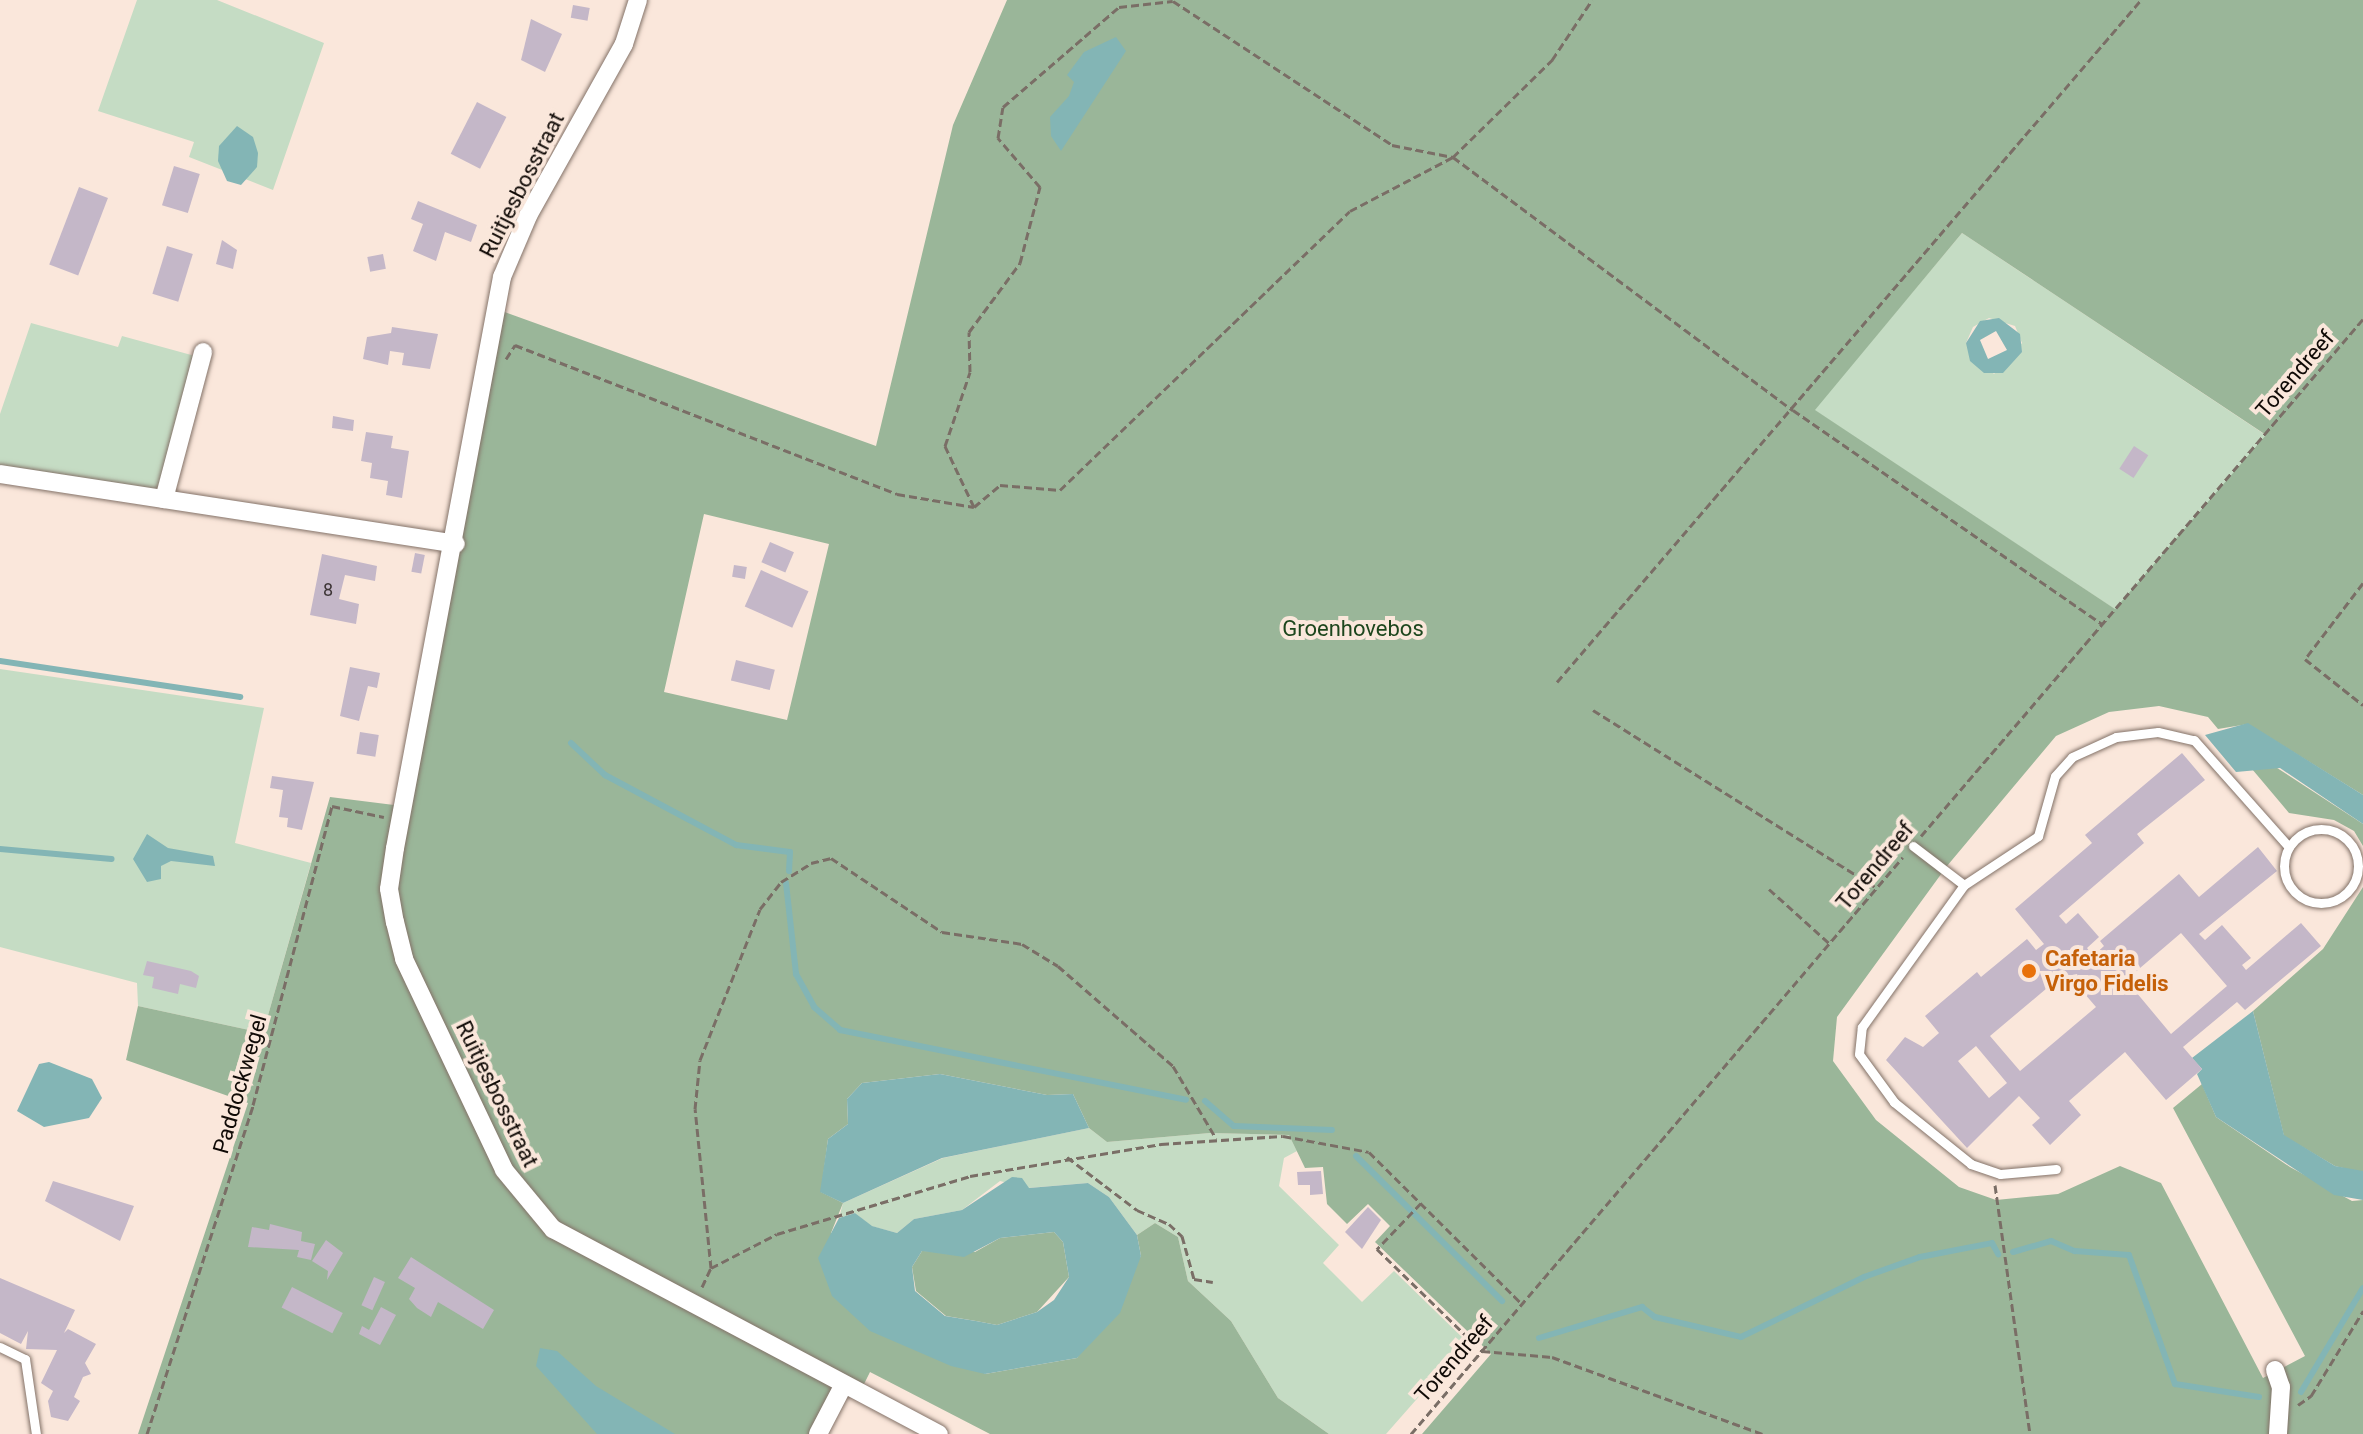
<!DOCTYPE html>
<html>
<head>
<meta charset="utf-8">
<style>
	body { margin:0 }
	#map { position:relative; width:2363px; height:1434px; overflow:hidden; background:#fae7db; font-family:Roboto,sans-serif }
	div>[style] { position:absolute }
	.green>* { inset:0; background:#c5dcc4 }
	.forest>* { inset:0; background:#9ab699 }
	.water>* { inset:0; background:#83b5b5 }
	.stream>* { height:6px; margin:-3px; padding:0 3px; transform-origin:3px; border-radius:3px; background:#83b5b5 }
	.building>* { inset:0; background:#c4b7c8; transform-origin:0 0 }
	.path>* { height:3px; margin-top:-1.5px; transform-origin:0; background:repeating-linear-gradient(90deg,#7a6e66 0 8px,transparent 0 12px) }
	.roads { filter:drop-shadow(0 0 2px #837268) drop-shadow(0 0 2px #837268) }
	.lane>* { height:9px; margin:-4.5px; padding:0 4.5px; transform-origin:4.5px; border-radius:4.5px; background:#fff }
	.lane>.ring { margin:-4.5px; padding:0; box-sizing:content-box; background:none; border:9px solid #fff; border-radius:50% }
	.street>* { height:18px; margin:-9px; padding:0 9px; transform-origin:9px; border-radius:9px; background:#fff }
	.dots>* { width:22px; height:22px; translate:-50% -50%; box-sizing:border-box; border:4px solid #fae7db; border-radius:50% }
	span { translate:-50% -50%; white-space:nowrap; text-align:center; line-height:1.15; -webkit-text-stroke:8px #fae7db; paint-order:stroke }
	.number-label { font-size:18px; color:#3d3536 }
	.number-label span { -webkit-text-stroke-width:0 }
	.street-label { font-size:22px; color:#100a06 }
	.park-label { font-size:22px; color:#1d461d }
	.food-label { font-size:22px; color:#c56008; font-weight:700 }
	.left { translate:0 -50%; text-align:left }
</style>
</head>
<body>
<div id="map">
	<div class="green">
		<div style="clip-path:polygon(137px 0,217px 0,324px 43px,273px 190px,189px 157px,194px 142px,98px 111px)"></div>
		<div style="clip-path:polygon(evenodd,1962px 233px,2267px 436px,2116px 610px,1814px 410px,1962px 233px,1989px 318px,2015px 326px,2022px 343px,1994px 374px,1966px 343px,1973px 327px,1989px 318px)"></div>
		<div style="clip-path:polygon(31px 323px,118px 347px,122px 336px,195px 356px,157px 495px,0 469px,0 414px)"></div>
		<div style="clip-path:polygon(0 669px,264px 708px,235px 843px,311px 863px,263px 1033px,138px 1006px,137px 983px,0 947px)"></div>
		<div style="clip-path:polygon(1089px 1128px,1107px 1142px,1210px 1133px,1289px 1135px,1297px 1151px,1284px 1158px,1279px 1186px,1339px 1245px,1323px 1263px,1362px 1302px,1394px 1271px,1467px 1342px,1386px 1434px,1329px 1434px,1278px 1398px,1231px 1321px,1188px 1281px,1178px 1237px,1155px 1223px,1137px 1235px,1109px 1197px,1088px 1183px,1028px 1188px,1000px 1181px,962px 1210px,914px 1219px,897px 1233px,871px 1226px,855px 1213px,839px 1218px,843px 1203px,943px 1158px)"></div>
	</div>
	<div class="forest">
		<div style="clip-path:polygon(evenodd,1007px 0,2363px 0,2363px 795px,2248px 724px,2218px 729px,2208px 717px,2159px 706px,2109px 712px,2056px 736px,1947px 866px,1837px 1017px,1833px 1061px,1876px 1120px,1959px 1187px,1996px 1200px,2058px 1194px,2120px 1166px,2161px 1183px,2263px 1378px,2305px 1356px,2173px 1108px,2202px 1084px,2216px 1117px,2290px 1167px,2352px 1201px,2363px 1200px,2363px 1434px,1422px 1434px,1491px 1354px,1375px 1242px,1390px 1226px,1368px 1204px,1347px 1224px,1327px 1204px,1323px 1167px,1305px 1168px,1289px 1135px,1210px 1133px,1107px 1142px,1089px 1128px,1073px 1094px,1047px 1095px,940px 1074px,862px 1083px,847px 1099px,848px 1124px,828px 1139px,821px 1192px,843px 1203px,831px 1233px,985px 1374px,1077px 1358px,1141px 1256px,1137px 1235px,1155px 1223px,1178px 1237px,1188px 1281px,1231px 1321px,1278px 1398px,1329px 1434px,990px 1434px,870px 1372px,863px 1386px,841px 1375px,812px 1434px,138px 1434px,248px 1103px,126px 1060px,138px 1006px,263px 1033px,330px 797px,394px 805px,502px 311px,876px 446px,953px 125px,1007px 0,1962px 233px,2266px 435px,2115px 609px,1815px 410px,1962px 233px,1007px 0,704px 514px,829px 544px,787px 720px,664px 692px,704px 514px)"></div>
		<div style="clip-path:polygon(2271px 764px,2363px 824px,2363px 846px,2354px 831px,2334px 820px,2289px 813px,2252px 769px)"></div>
		<div style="clip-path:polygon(2363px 887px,2363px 1171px,2359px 1172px,2335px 1166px,2284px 1136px,2253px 1011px,2323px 949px)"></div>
		<div style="clip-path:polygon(1054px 1232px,1063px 1242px,1069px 1277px,1037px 1312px,997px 1325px,976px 1321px,946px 1316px,916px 1291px,912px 1267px,922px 1251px,975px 1252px,1000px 1238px)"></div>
	</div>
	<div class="water">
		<div style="clip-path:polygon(1116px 37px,1126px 51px,1061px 151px,1051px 136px,1050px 117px,1069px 96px,1074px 82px,1067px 75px,1084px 52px)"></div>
		<div style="clip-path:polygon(237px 126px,253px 137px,258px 153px,257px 167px,241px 185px,227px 181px,218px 161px,219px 146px)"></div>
		<div style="clip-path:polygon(evenodd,1999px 318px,2020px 334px,2022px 352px,2003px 373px,1984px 373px,1970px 361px,1966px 343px,1980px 321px,1999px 318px,1996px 331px,2007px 350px,1988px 359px,1980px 340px,1996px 331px)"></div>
		<div style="clip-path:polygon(2248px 723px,2363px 795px,2363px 824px,2280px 768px,2236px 772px,2205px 735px)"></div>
		<div style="clip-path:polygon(147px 834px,168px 848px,213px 856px,215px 866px,171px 861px,161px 866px,161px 879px,147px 882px,133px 859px)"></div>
		<div style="clip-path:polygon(2253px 1011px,2284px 1135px,2335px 1166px,2363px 1171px,2363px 1200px,2334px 1195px,2216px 1117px,2197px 1074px,2202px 1069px,2192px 1058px)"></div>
		<div style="clip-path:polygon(49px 1062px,92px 1079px,102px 1098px,89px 1118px,44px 1127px,17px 1111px,39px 1064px)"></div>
		<div style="clip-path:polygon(940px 1074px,1047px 1095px,1073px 1094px,1089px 1128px,942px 1158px,843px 1203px,820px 1192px,828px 1139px,848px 1124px,847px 1099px,862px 1083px)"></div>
		<div style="clip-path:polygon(evenodd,1012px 1177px,1022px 1178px,1029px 1188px,1088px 1183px,1109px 1197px,1137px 1235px,1141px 1256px,1120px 1313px,1077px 1358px,985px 1374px,951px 1366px,870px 1331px,832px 1296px,818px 1258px,839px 1218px,855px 1213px,872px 1226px,897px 1233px,914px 1219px,962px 1210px,1012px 1177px,1054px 1232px,1063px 1242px,1069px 1277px,1054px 1300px,1037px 1312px,997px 1325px,976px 1321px,945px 1316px,915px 1291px,912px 1267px,922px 1251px,964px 1257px,1000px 1238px,1054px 1232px)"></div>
		<div style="clip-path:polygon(540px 1348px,557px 1351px,596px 1386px,675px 1434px,597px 1434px,536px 1366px)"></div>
	</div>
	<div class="stream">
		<div style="left:0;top:661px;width:243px;rotate:8.5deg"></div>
		<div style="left:571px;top:743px;width:47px;rotate:43.3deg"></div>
		<div style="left:605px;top:775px;width:149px;rotate:28.1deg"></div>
		<div style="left:736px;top:845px;width:54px;rotate:7.4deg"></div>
		<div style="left:790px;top:852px;width:19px;rotate:93deg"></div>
		<div style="left:0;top:849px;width:112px;rotate:5.1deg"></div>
		<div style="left:786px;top:883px;width:92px;rotate:83.7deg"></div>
		<div style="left:796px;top:974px;width:38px;rotate:61deg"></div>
		<div style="left:814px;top:1007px;width:35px;rotate:41deg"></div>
		<div style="left:840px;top:1030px;width:353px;rotate:11.4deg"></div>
		<div style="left:1205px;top:1101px;width:38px;rotate:41deg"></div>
		<div style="left:1234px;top:1126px;width:98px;rotate:2.3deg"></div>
		<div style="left:1356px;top:1156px;width:206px;rotate:44.8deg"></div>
		<div style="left:2013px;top:1252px;width:40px;rotate:-16deg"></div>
		<div style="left:2051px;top:1241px;width:26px;rotate:23deg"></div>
		<div style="left:2075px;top:1251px;width:54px;rotate:4.2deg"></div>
		<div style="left:2129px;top:1255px;width:137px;rotate:70.4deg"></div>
		<div style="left:2175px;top:1384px;width:85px;rotate:8.8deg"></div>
		<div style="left:1539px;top:1338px;width:108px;rotate:-16.8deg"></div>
		<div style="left:1642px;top:1307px;width:16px;rotate:38deg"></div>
		<div style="left:1655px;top:1317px;width:88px;rotate:13.1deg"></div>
		<div style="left:1741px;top:1337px;width:137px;rotate:-26deg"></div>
		<div style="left:1864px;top:1277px;width:59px;rotate:-19.7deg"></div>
		<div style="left:1920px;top:1257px;width:73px;rotate:-11deg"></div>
		<div style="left:1992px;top:1243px;width:13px;rotate:61deg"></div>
		<div style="left:2301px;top:1392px;width:121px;rotate:-59.2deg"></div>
	</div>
	<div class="building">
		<div style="left:573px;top:5px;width:17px;height:13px;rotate:10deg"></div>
		<div style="clip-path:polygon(531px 19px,562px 34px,545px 72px,521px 60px)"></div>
		<div style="left:477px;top:102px;width:33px;height:58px;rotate:27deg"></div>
		<div style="left:174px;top:166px;width:27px;height:41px;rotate:17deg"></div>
		<div style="left:79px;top:187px;width:31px;height:83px;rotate:21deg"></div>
		<div style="clip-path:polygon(418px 201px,477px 225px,471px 242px,445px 232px,436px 261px,413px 251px,423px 224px,411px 219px)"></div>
		<div style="clip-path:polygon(222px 240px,237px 250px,233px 269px,216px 264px)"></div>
		<div style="left:167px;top:246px;width:27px;height:50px;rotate:17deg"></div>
		<div style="left:383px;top:254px;width:15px;height:16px;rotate:79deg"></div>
		<div style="clip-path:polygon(392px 327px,438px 334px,430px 369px,402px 365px,404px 353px,390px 351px,388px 365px,363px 359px,367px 337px,391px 333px)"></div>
		<div style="clip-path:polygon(333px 416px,354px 420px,353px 431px,332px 428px)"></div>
		<div style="clip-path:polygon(366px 432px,393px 436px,391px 448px,409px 451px,402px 498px,386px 495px,388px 481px,370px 478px,372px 463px,361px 461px)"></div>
		<div style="left:2134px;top:446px;width:17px;height:27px;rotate:33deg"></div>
		<div style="left:770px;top:542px;width:26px;height:22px;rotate:23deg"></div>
		<div style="left:415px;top:553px;width:10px;height:19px;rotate:11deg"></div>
		<div style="clip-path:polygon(322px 554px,377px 566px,375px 581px,345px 575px,339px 599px,359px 604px,356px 624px,310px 615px)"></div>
		<div style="left:734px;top:565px;width:13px;height:12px;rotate:9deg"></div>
		<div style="left:761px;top:570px;width:52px;height:40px;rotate:24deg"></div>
		<div style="left:736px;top:660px;width:40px;height:21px;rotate:14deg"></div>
		<div style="clip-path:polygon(350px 667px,380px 673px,377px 688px,368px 686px,359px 721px,340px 716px)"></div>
		<div style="left:360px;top:732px;width:19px;height:22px;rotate:9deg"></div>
		<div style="clip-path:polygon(evenodd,2182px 753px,2205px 780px,2137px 834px,2144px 843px,2059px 916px,2066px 924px,2078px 913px,2099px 937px,2087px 948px,2093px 956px,2104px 946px,2100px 941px,2179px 874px,2199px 897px,2258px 847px,2277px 871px,2199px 934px,2205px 940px,2222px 925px,2251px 958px,2242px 965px,2246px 970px,2301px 923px,2321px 946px,2245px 1010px,2237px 1002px,2183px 1047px,2202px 1069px,2166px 1100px,2125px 1052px,2069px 1101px,2081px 1115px,2050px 1145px,2032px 1125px,2040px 1118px,2019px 1096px,1967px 1148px,1886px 1060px,1905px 1037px,1923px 1047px,1939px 1033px,1925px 1016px,1977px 972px,1981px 977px,2027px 939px,2036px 950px,2044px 944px,2015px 909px,2092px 843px,2085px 835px,2182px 753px,2181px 933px,2227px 986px,2171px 1034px,2126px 980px,2181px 933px,2182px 753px,2066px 972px,2096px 1007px,2020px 1071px,1990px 1036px,2066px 972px,2182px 753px,1976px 1046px,2007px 1083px,1989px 1098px,1958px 1061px,1976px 1046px)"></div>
		<div style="clip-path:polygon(272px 776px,314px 782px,302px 830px,287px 827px,288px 818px,279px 817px,283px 790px,270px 788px)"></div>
		<div style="clip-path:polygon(147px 961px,191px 971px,199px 976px,196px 988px,180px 984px,178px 994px,152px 988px,154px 977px,143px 975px)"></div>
		<div style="clip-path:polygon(1321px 1171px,1323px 1194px,1310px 1195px,1310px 1185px,1298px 1185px,1297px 1172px)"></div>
		<div style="clip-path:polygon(53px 1181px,134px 1206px,120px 1241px,45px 1201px)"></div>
		<div style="clip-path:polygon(1368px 1207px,1381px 1220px,1362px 1249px,1345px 1232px)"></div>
		<div style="clip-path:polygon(270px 1224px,302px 1232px,301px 1241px,315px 1244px,311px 1260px,297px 1257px,299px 1250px,248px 1247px,252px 1227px,269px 1230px)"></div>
		<div style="clip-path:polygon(326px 1240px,343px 1253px,327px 1280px,328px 1271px,312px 1261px)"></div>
		<div style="clip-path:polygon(411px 1257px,494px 1310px,483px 1329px,438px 1302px,431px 1317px,417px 1308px,409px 1299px,415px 1288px,398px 1278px)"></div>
		<div style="left:374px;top:1277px;width:12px;height:31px;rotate:24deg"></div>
		<div style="clip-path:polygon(0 1278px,75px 1310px,64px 1333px,68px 1329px,96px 1344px,85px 1363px,91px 1374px,83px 1377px,74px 1397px,80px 1401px,68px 1421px,51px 1417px,48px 1401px,53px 1391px,41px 1383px,57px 1350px,26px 1349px,28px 1331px,21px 1344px,0 1333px)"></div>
		<div style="left:292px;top:1287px;width:57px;height:23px;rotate:27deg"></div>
		<div style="clip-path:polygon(381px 1307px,396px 1315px,380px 1345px,359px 1334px,362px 1326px,369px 1330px)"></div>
	</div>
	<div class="path">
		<div style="left:506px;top:359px;width:17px;rotate:-57deg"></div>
		<div style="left:515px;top:345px;width:410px;rotate:21.3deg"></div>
		<div style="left:897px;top:494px;width:78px;rotate:9.6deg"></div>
		<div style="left:974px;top:507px;width:68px;rotate:-115.4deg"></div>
		<div style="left:945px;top:446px;width:78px;rotate:-71.3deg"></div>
		<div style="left:970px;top:372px;width:40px;rotate:-91.4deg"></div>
		<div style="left:969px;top:332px;width:86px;rotate:-53.5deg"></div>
		<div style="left:1020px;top:263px;width:79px;rotate:-75.3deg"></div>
		<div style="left:1040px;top:187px;width:65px;rotate:-130.6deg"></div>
		<div style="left:998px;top:138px;width:31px;rotate:-81deg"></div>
		<div style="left:1003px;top:107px;width:153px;rotate:-40.8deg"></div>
		<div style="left:1119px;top:7px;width:54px;rotate:-6.3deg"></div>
		<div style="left:1173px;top:1px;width:262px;rotate:33.3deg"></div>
		<div style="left:1392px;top:145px;width:62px;rotate:11.1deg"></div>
		<div style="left:1453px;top:157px;width:424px;rotate:36.7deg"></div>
		<div style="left:1793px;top:410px;width:376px;rotate:34.7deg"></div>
		<div style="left:974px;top:507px;width:34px;rotate:-40deg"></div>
		<div style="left:1000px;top:485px;width:60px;rotate:4.8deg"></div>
		<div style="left:1060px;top:490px;width:402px;rotate:-43.9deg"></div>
		<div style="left:1350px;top:211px;width:116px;rotate:-27.7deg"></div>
		<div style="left:1453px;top:157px;width:139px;rotate:-44.4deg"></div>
		<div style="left:1552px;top:60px;width:72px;rotate:-56.3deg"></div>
		<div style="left:2363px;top:583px;width:96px;rotate:127.3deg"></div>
		<div style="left:2305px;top:659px;width:74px;rotate:38.4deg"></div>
		<div style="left:1557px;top:682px;width:898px;rotate:-49.43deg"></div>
		<div style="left:1593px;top:710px;width:335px;rotate:32.1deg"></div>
		<div style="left:1921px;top:836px;width:680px;rotate:-49.47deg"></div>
		<div style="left:1769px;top:889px;width:82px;rotate:42deg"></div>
		<div style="left:1067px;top:1157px;width:88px;rotate:37.1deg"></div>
		<div style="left:1137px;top:1210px;width:35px;rotate:24deg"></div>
		<div style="left:1169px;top:1224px;width:18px;rotate:43deg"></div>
		<div style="left:1182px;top:1236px;width:45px;rotate:74.4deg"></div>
		<div style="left:1194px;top:1279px;width:19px;rotate:9deg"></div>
		<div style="left:1995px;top:1185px;width:251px;rotate:82deg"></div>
		<div style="left:1421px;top:1203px;width:64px;rotate:133.7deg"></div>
		<div style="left:1377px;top:1249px;width:146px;rotate:44.2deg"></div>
		<div style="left:1482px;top:1351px;width:70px;rotate:4.9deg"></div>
		<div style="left:1552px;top:1357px;width:224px;rotate:20.1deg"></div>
		<div style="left:711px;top:1268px;width:160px;rotate:-95.7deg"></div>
		<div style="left:695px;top:1109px;width:49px;rotate:-84.2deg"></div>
		<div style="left:700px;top:1060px;width:162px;rotate:-68.3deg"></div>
		<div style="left:760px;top:909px;width:34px;rotate:-52deg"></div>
		<div style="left:781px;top:882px;width:36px;rotate:-32deg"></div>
		<div style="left:811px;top:863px;width:21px;rotate:-14deg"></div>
		<div style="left:831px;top:858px;width:133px;rotate:33.7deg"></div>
		<div style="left:942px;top:932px;width:81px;rotate:8.5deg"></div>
		<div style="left:1022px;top:944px;width:42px;rotate:31.4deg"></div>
		<div style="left:1058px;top:966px;width:152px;rotate:41deg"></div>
		<div style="left:1173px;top:1066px;width:84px;rotate:59.2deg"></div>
		<div style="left:702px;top:1287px;width:21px;rotate:-65deg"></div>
		<div style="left:711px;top:1268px;width:74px;rotate:-27.3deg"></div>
		<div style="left:777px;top:1234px;width:202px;rotate:-16.7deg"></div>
		<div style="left:970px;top:1176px;width:194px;rotate:-9.5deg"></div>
		<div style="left:1161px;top:1144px;width:122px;rotate:-3.8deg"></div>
		<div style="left:1283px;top:1136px;width:87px;rotate:10.5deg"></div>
		<div style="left:1369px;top:1152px;width:216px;rotate:44.8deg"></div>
		<div style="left:2298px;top:1405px;width:16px;rotate:-35deg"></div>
		<div style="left:2311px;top:1396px;width:100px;rotate:-58.5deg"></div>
		<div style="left:147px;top:1434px;width:346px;rotate:-72.1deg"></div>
		<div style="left:253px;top:1105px;width:309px;rotate:-75.2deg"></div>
		<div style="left:332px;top:806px;width:53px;rotate:11.9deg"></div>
		<div style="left:1411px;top:1434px;width:758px;rotate:-49.55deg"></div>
	</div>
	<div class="roads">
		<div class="lane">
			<div class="ring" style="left:2284px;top:829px;width:65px;height:65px"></div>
			<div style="left:1913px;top:846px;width:64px;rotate:37.4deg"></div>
			<div style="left:2056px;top:1169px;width:56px;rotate:174.9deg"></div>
			<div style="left:2000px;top:1174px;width:31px;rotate:-161deg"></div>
			<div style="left:1971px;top:1164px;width:99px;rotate:-141.2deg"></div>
			<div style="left:1894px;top:1102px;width:59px;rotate:-126.1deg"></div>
			<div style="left:1859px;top:1054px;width:27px;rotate:-84deg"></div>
			<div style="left:1862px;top:1027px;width:175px;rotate:-54.3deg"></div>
			<div style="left:1964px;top:885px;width:89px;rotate:-33.5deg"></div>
			<div style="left:2038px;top:836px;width:62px;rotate:-74.2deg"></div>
			<div style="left:2055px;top:776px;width:25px;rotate:-48deg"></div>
			<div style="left:2072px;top:757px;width:48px;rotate:-24.4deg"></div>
			<div style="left:2116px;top:737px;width:42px;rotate:-6.8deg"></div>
			<div style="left:2158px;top:732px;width:37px;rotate:13deg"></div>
			<div style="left:2194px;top:740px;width:143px;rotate:48.4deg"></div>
			<div style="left:0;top:1347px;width:28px;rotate:26deg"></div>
			<div style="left:25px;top:1359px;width:76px;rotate:81.7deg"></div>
		</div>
		<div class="street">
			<div style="left:638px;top:0;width:46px;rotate:107.7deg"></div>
			<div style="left:624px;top:44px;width:197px;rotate:119.2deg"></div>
			<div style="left:528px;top:216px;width:66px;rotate:113.1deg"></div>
			<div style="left:502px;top:277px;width:581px;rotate:100.61deg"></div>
			<div style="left:395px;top:848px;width:41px;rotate:98.3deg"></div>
			<div style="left:389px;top:889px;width:34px;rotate:80deg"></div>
			<div style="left:395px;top:922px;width:38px;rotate:76deg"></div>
			<div style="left:404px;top:959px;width:233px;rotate:64.6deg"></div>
			<div style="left:504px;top:1170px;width:77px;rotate:50.3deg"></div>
			<div style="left:553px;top:1229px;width:437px;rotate:28deg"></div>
			<div style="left:0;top:474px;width:461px;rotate:8.7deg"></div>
			<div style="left:164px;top:499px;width:152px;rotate:-75.1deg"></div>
			<div style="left:2275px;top:1370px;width:18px;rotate:71deg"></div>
			<div style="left:2281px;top:1387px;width:47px;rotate:93.7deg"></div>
			<div style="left:818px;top:1434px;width:54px;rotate:-62.5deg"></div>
		</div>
	</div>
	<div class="dots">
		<div style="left:2029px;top:971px;background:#e8710a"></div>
	</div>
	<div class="number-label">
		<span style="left:328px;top:590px">8</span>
	</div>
	<div class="street-label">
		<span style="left:522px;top:185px;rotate:-63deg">Ruitjesbosstraat</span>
		<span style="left:2295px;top:374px;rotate:-49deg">Torendreef</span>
		<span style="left:1875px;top:866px;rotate:-50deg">Torendreef</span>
		<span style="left:240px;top:1084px;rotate:-74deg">Paddockwegel</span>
		<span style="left:497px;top:1094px;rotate:64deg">Ruitjesbosstraat</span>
		<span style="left:1454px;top:1359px;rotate:-49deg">Torendreef</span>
	</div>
	<div class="park-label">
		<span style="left:1353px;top:629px">Groenhovebos</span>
	</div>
	<div class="food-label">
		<span class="left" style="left:2045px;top:971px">Cafetaria<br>Virgo Fidelis</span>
	</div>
</div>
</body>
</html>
